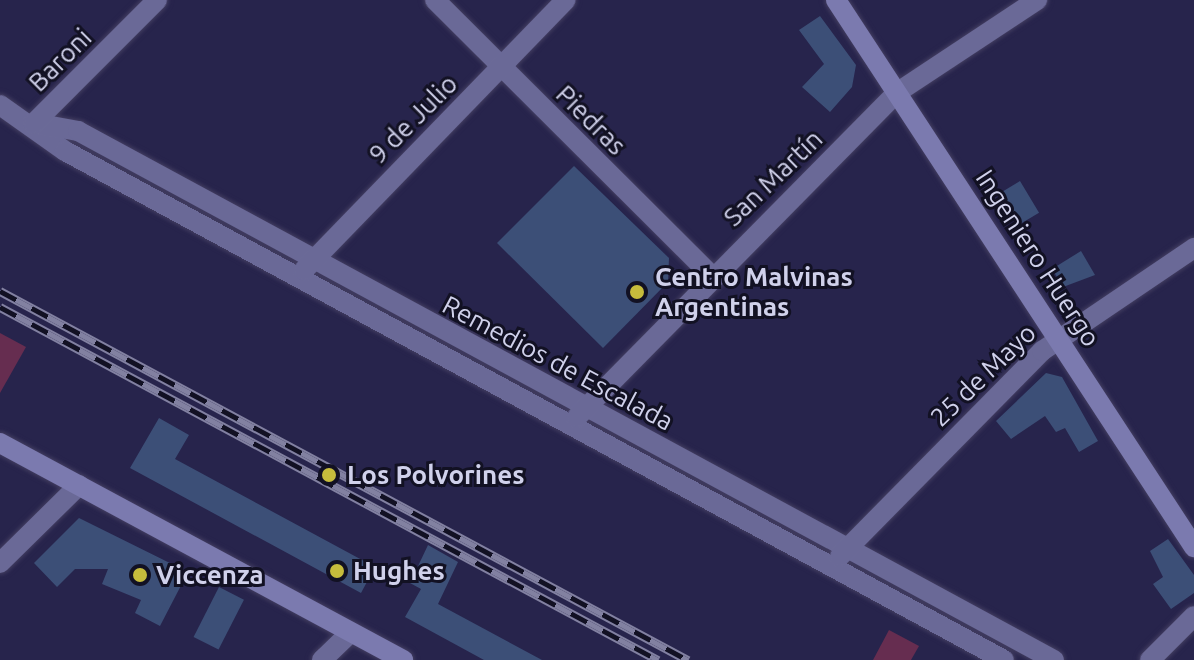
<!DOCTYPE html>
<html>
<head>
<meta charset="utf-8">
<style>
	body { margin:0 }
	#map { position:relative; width:1194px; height:660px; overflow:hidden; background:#27244c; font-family:Ubuntu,sans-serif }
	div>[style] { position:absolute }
	.green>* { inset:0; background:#662d50 }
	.building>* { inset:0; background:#3c4f77; transform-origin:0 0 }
	.roads { filter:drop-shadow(0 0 2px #433e61) drop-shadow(0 0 2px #433e61) }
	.street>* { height:20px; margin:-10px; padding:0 10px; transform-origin:10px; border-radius:10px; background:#6a6997 }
	.secondary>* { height:20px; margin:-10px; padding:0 10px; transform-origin:10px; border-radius:10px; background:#7b7aaf }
	.rail>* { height:9px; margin-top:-4.5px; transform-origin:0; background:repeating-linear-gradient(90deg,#121123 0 18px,#8281a1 0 36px); box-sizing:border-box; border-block:2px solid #8281a1 }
	.dots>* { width:22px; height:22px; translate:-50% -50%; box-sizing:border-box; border:4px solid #121123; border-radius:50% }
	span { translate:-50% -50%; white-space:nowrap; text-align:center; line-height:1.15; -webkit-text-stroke:6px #121123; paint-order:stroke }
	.street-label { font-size:26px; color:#d0d1eb }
	.poi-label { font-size:26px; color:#d0d1eb; font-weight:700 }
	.left { translate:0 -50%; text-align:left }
</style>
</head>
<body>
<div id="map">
	<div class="green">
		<div style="clip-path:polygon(0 333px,26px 347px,0 393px)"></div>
		<div style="clip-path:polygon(889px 630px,919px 646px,911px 660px,873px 660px)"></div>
	</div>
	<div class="building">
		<div style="clip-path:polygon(820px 16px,856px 65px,852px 87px,830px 112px,802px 87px,824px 64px,799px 30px)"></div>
		<div style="clip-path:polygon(574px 166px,669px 258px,668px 282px,603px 348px,497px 243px)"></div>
		<div style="left:1020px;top:181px;width:37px;height:25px;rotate:59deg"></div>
		<div style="clip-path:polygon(1081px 251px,1095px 275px,1063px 287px,1052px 269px)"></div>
		<div style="clip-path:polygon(1046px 373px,1062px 377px,1098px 441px,1079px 452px,1065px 428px,1056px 432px,1045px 416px,1011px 439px,996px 421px)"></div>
		<div style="clip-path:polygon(159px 418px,189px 435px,175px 459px,375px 567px,361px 593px,130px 468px)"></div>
		<div style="clip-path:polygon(79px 518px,188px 572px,160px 626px,135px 613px,141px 600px,102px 584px,108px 569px,75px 569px,57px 587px,34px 563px)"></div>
		<div style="clip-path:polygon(1168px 539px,1194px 575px,1194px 593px,1171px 609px,1153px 584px,1163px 577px,1150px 551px)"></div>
		<div style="clip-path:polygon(428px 545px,458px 562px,438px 604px,542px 660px,484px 660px,405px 617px,421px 589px,410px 583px)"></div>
		<div style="left:219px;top:587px;width:28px;height:56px;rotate:27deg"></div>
	</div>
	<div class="roads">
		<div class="street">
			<div style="left:435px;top:0;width:390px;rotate:44.9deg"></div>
			<div style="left:0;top:105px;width:80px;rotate:35.3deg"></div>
			<div style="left:65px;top:151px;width:1068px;rotate:28.46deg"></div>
			<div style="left:34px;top:123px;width:45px;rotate:10.3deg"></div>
			<div style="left:78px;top:131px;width:1110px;rotate:28.46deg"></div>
			<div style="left:34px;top:123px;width:174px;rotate:-45deg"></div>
			<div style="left:304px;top:270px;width:376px;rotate:-45.9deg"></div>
			<div style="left:577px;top:417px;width:457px;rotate:-45.4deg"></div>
			<div style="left:898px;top:92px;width:167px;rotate:-33.5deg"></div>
			<div style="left:840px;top:556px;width:288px;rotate:-45.4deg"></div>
			<div style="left:1042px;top:351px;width:184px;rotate:-34.1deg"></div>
			<div style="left:0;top:563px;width:111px;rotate:-44.6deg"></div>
			<div style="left:322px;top:660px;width:40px;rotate:-44deg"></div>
			<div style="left:1150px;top:660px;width:62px;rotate:-45deg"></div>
		</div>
		<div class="secondary">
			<div style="left:836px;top:0;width:654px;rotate:56.8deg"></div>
			<div style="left:0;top:443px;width:458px;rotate:28.3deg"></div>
		</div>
	</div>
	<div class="rail">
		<div style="left:0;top:291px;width:781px;rotate:28.21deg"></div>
		<div style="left:0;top:307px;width:747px;rotate:28.21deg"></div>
	</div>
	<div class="dots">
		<div style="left:637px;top:292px;background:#c6bc3c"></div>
		<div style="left:329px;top:475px;background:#c6bc3c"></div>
		<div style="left:337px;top:571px;background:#c6bc3c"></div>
		<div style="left:140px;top:575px;background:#c6bc3c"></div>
	</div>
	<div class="street-label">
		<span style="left:60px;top:60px;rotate:-45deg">Baroni</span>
		<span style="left:413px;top:119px;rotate:-45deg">9 de Julio</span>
		<span style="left:591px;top:120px;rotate:45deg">Piedras</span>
		<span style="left:773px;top:178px;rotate:-44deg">San Martín</span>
		<span style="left:1038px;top:258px;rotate:57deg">Ingeniero Huergo</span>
		<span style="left:558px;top:363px;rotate:28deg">Remedios de Escalada</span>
		<span style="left:983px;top:375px;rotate:-44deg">25 de Mayo</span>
	</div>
	<div class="poi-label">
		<span class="left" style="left:655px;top:292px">Centro Malvinas<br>Argentinas</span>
		<span class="left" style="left:347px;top:475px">Los Polvorines</span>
		<span class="left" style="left:353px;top:571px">Hughes</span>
		<span class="left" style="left:156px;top:575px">Viccenza</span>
	</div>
</div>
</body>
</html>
